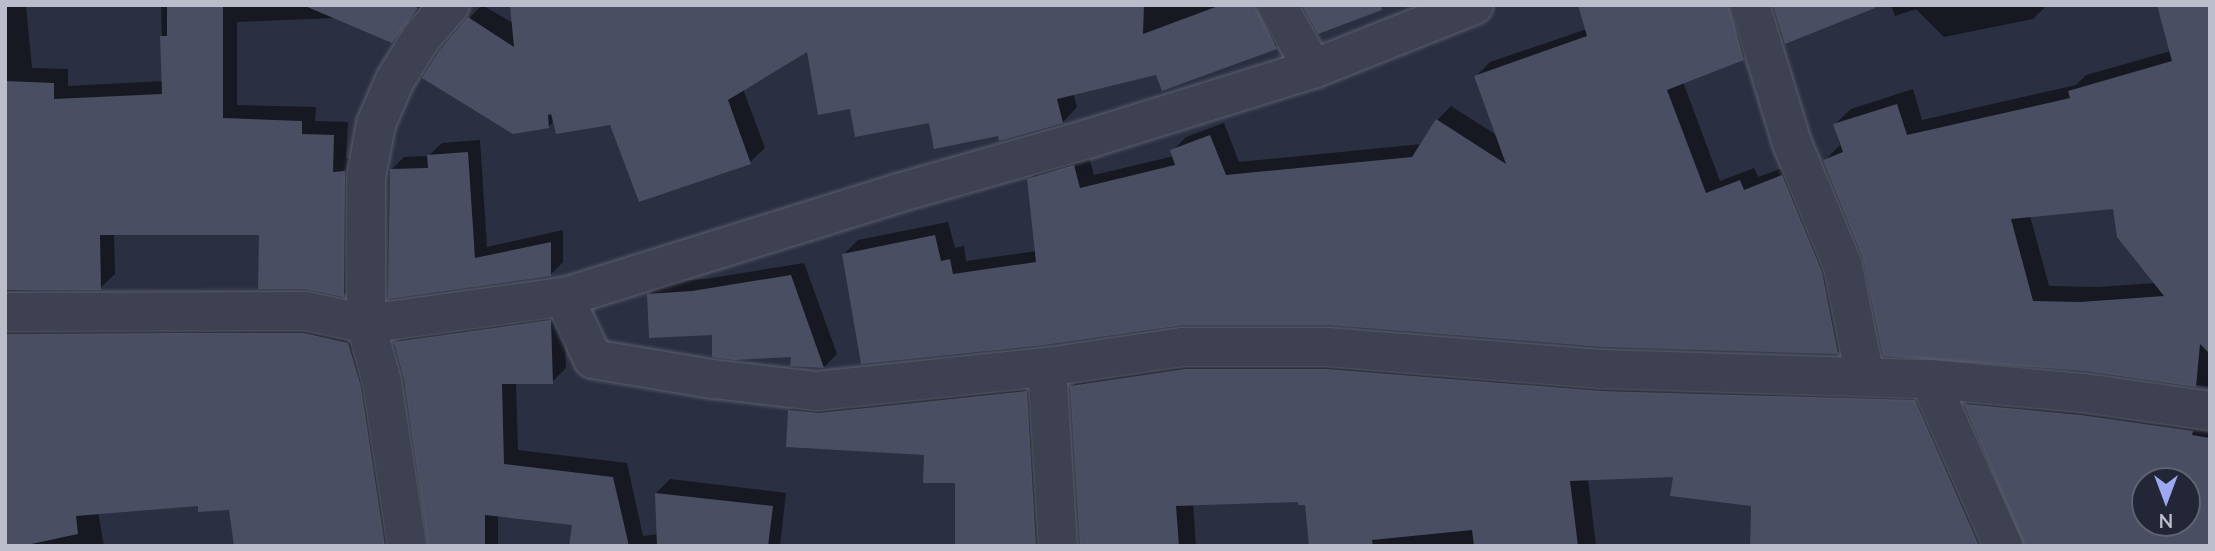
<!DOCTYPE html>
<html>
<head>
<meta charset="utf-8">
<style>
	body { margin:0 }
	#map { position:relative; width:2215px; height:551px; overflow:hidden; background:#2a2f41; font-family:Lato,sans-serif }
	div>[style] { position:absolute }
	.shadow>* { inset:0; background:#0007 }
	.building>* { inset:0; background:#4a4e62 }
	.roads { filter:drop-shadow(0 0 2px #5c5f6e) drop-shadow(0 0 2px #5c5f6e) }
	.minor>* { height:38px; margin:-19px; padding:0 19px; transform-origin:19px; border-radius:19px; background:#3e4151 }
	span { translate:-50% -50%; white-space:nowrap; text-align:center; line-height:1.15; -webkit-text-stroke:5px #232636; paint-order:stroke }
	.frame { position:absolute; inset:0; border:7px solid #bbbdcb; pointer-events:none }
	.north { position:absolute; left:2131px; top:467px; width:70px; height:70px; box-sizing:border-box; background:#232636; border:2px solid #606272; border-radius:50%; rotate:180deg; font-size:19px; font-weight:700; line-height:28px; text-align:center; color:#bbbdcb }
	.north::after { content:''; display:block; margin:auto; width:24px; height:32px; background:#9ca9ef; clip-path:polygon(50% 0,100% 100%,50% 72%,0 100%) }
</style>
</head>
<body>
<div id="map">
	<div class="shadow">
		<div style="clip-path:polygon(5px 5px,26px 5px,32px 68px,68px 69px,68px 86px,163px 81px,161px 5px,422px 5px,392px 41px,336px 18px,237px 22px,237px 105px,316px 107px,315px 121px,348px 122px,346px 158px,358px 158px,358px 281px,344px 295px,261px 233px,114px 233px,115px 274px,100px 288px,5px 291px)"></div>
		<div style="clip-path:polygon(482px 5px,513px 23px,511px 5px,1276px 5px,1290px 33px,1276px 47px,1073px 93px,1077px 107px,1063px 122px,1000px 134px,851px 107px,809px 49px,743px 89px,765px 148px,750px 162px,612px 123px,555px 120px,548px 127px,469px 18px)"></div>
		<div style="clip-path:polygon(1580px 5px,1747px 5px,1757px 44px,1743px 58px,1683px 82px,1720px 181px,1754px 168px,1758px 177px,1796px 163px,1851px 339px,1838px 353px,1329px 323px,1183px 323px,844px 254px,858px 240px,948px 222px,955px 248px,964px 246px,966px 261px,1037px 251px,1029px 180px,1043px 165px,1088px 153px,1094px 175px,1174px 156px,1172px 151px,1186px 137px,1224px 123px,1239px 162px,1422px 144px,1437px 120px,1451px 106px,1498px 136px,1476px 76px,1490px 62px,1587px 29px)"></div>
		<div style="clip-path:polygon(1891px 5px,2047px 5px,2033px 19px,1944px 37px,1916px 9px,1895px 16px)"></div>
		<div style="clip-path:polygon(evenodd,2210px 5px,2210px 387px,2087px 370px,1865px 257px,1825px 160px,1840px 145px,1835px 124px,1851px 109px,1913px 89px,1922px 120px,2076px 85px,2086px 75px,2171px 51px,2210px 5px,2114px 207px,2156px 283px,2097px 287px,2049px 286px,2030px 216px,2114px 207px)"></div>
		<div style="clip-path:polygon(480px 140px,487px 247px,563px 230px,563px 262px,550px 275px,390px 297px,391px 170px,404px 157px,428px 156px,442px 143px)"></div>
		<div style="clip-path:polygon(804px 263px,837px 354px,824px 367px,817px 367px,793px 355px,713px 333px,649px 295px,662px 282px,706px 279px)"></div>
		<div style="clip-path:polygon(564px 307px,566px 368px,552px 382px,516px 382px,518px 450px,627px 463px,643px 536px,658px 534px,656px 493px,670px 479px,786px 493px,780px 546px,571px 546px,574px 524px,498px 515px,498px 546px,430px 546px,405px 378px,396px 343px,410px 329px)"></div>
		<div style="clip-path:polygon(5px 314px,362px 329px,404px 546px,235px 546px,230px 508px,199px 504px,98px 512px,104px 546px,5px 546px)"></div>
		<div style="clip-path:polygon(1203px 353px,1931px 384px,1990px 516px,1974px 531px,1994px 528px,2004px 546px,1879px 546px,1675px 475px,1588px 479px,1596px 546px,1310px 546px,1307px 503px,1300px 501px,1193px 504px,1196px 546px,1081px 546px,1072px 386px,1089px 369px)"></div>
		<div style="clip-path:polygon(1043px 375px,1062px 546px,956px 546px,957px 481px,926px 453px,790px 410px,807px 394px)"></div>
		<div style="clip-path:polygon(evenodd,1981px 389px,2210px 416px,2210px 546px,2026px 546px,1966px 405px,1981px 389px,2145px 481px,2187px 481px,2187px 523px,2145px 523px,2145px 481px)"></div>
	</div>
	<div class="building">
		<div style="clip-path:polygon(167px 5px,223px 5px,223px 118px,302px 121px,302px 134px,334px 135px,333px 172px,345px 171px,344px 297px,306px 289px,258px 289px,259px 235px,100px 235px,101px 290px,5px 290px,5px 81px,54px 83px,54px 99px,162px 94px,160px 36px,167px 36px)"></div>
		<div style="clip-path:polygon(412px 5px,418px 8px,392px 43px,305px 6px)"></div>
		<div style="clip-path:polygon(510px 5px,1144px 5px,1143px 34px,1221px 5px,1255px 5px,1277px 49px,1162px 91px,1156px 75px,1057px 99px,1063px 123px,999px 141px,998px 136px,934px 149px,929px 123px,855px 137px,850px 109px,818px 115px,807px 52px,728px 100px,751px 164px,639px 202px,610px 125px,556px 134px,551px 114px,548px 115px,549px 128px,513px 134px,422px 78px,439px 51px,468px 17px,514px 47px)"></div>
		<div style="clip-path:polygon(1302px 5px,1381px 5px,1382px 10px,1318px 34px)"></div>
		<div style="clip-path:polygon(1578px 5px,1729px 5px,1744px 60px,1667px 90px,1706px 193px,1740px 180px,1744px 190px,1782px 175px,1822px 272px,1838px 354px,1604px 347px,1329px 325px,1183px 325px,1044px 345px,861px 364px,842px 254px,935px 235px,941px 261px,950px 259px,953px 274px,1036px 262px,1027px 179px,1074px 165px,1080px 188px,1175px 165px,1170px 150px,1210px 135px,1226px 175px,1412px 157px,1436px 119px,1506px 164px,1474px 76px,1587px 36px)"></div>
		<div style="clip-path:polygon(1773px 5px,1874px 5px,1875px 8px,1785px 44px)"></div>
		<div style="clip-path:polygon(evenodd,2157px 5px,2210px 5px,2210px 354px,2200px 344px,2196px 387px,2086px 371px,1883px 356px,1863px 258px,1823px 160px,1843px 152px,1833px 124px,1897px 104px,1907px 135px,2070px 98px,2068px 91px,2172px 61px,2157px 5px,2113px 209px,2117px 237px,2164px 296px,2080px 302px,2033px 301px,2011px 219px,2113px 209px)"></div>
		<div style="clip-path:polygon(468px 152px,475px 258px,551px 242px,551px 276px,388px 299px,390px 169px,428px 168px,427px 155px)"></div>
		<div style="clip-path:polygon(791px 275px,824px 368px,790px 366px,791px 357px,735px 360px,712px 357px,712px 335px,649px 338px,647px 294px,692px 291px)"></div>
		<div style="clip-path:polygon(551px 320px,553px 384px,502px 384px,504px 464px,613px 477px,629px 546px,569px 546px,572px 525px,485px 515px,485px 546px,428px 546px,404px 379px,394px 342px)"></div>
		<div style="clip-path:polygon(173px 333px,304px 333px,348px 343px,361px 387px,385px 546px,234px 546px,229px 510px,198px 512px,198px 506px,76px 516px,78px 534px,22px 546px,5px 546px,5px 334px)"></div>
		<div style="clip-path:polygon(1185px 369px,1326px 369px,1601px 391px,1915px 400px,1979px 546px,1750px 546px,1751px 506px,1670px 496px,1673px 477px,1570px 481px,1578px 546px,1474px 546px,1472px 530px,1372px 540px,1373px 546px,1309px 546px,1305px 505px,1298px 505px,1298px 502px,1176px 506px,1179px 546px,1080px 546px,1070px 386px)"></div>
		<div style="clip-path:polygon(1027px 391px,1036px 546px,955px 546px,955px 483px,923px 483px,924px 455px,786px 447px,788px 410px,819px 413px)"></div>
		<div style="clip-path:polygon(evenodd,1964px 404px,2081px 415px,2193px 431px,2192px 435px,2210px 438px,2210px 546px,2024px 546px,1964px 404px,2145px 481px,2187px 481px,2187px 523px,2145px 523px,2145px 481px)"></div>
		<div style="clip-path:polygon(655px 493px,773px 506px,768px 546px,657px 546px)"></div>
	</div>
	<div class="roads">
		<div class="minor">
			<div style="left:450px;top:5px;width:44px;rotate:131.3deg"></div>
			<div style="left:421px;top:38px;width:49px;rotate:121.8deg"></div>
			<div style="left:395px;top:80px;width:48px;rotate:113.4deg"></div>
			<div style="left:376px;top:124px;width:54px;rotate:100.7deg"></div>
			<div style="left:366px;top:177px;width:147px;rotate:90deg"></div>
			<div style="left:366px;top:324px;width:204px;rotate:-7.9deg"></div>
			<div style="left:568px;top:296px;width:16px;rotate:79deg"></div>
			<div style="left:571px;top:312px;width:52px;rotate:64.9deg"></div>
			<div style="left:593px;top:359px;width:122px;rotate:9.5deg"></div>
			<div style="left:713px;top:379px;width:105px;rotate:6.6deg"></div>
			<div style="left:817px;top:391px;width:231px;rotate:-6deg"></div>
			<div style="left:1047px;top:367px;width:137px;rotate:-8.4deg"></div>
			<div style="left:1183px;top:347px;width:144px"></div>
			<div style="left:1327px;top:347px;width:277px;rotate:4.6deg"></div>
			<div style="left:1603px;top:369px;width:326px;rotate:1.8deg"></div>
			<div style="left:1929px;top:379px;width:156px;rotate:5.2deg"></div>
			<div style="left:2084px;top:393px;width:127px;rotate:8.1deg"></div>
			<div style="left:1277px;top:5px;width:73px;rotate:60.6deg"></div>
			<div style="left:1750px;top:5px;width:144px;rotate:73.1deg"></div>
			<div style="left:1792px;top:143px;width:133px;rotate:67.5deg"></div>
			<div style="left:1843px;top:266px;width:113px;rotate:78.8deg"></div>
			<div style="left:568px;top:296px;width:346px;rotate:-17.3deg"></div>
			<div style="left:898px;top:193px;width:201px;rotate:-15.9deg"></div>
			<div style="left:1091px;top:138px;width:232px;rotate:-17.3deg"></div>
			<div style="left:1313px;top:69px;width:173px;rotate:-21.7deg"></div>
			<div style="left:5px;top:312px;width:301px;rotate:-0.2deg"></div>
			<div style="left:306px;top:311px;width:61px;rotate:12.2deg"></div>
			<div style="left:366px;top:324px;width:60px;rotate:74.6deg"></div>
			<div style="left:382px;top:382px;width:166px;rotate:81.3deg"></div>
			<div style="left:1047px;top:367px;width:179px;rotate:86.5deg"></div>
			<div style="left:1929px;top:379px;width:183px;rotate:66.1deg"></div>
		</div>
	</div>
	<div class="frame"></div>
	<div class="north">N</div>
</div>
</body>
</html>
